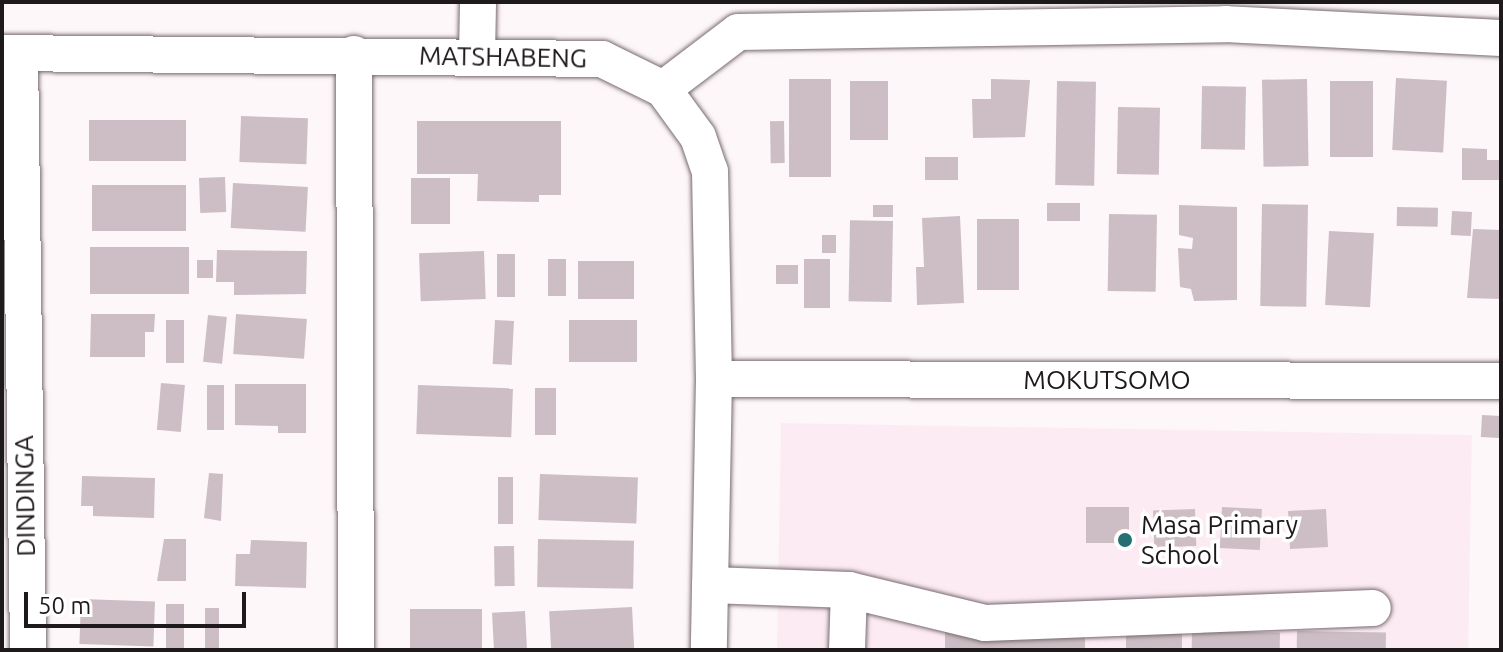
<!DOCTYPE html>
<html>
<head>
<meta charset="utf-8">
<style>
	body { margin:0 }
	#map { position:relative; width:1503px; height:652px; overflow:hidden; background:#fdf7fa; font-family:Ubuntu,sans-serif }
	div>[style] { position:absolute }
	.built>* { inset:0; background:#fdebf3; transform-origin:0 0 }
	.building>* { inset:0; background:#ccbec4; transform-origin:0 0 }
	.roads { filter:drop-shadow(0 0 2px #786b71) drop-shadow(0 0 2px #786b71) }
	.minor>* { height:36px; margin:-18px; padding:0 18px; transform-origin:18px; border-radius:18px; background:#fff }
	.dots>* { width:22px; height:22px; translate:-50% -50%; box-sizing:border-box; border:4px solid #fff; border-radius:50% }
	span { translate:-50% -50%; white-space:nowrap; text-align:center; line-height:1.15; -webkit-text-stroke:7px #fff; paint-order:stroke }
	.street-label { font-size:26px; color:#1e191b }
	.poi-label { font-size:26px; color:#1e191b }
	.left { translate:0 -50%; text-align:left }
	.frame { position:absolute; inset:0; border:4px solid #1e191b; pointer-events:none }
	.scale { position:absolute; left:24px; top:592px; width:222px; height:36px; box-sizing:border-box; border:4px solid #1e191b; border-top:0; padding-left:10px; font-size:24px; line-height:28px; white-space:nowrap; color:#1e191b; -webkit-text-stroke:6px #fff; paint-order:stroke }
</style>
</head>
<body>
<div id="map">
	<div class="built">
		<div style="left:781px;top:423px;width:691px;height:227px;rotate:1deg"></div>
	</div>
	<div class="building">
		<div style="left:1396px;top:78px;width:51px;height:72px;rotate:3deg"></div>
		<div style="left:789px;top:79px;width:42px;height:98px"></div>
		<div style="clip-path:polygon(991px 79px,1030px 80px,1025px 137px,973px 138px,972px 99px,991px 99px)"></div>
		<div style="left:1307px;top:79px;width:87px;height:45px;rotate:89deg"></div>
		<div style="left:850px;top:81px;width:38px;height:59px"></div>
		<div style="left:1057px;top:81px;width:39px;height:104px;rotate:1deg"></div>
		<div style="left:1330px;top:81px;width:43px;height:76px"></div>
		<div style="left:1202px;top:86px;width:44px;height:63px;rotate:1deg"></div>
		<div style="left:1118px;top:107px;width:42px;height:67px;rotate:1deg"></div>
		<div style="left:241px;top:116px;width:67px;height:46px;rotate:2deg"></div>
		<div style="left:89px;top:120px;width:97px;height:41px"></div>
		<div style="clip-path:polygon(417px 121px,561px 121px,561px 195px,539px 195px,539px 202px,477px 201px,478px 174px,417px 174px)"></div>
		<div style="left:784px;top:121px;width:42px;height:14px;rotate:89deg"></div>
		<div style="clip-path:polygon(1462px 148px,1487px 149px,1487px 160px,1501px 160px,1501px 180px,1462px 180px)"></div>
		<div style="left:925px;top:157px;width:33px;height:23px"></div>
		<div style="left:225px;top:177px;width:35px;height:26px;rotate:88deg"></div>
		<div style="left:411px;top:178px;width:39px;height:46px"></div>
		<div style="left:233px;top:183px;width:75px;height:45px;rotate:3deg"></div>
		<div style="left:186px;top:185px;width:46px;height:94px;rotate:90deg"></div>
		<div style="left:1047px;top:203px;width:33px;height:18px"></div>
		<div style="left:1262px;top:204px;width:46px;height:102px;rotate:1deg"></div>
		<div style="left:873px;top:205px;width:20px;height:12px"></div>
		<div style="clip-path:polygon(1179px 205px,1237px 207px,1237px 300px,1194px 301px,1191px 289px,1180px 287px,1178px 248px,1192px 249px,1193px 238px,1179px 235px)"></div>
		<div style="left:1397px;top:207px;width:41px;height:19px;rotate:1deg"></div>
		<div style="left:1452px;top:211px;width:20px;height:24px;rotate:3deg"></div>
		<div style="left:1109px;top:214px;width:48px;height:77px;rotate:1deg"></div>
		<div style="clip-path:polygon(960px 216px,964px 303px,917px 305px,916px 267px,924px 267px,922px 218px)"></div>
		<div style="left:977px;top:219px;width:42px;height:71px"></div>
		<div style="left:893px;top:221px;width:81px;height:43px;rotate:91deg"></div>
		<div style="clip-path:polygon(1473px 229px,1501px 230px,1501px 299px,1467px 298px)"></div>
		<div style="left:1329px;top:231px;width:45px;height:74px;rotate:3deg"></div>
		<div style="left:822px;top:235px;width:14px;height:18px"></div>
		<div style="left:189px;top:247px;width:47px;height:99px;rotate:90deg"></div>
		<div style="clip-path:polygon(217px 250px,307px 251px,306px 294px,234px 295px,234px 282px,216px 282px)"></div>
		<div style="left:484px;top:251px;width:48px;height:65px;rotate:88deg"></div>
		<div style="left:497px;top:254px;width:18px;height:43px"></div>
		<div style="left:548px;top:259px;width:18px;height:37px"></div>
		<div style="left:804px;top:259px;width:26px;height:49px"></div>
		<div style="left:197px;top:260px;width:16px;height:18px"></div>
		<div style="left:578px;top:261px;width:56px;height:38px"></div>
		<div style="left:776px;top:265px;width:22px;height:19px"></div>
		<div style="clip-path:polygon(91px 314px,155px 314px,154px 332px,145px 332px,145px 357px,90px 357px)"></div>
		<div style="left:236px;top:314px;width:71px;height:40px;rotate:4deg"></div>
		<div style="left:208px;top:315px;width:19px;height:47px;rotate:6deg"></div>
		<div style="left:166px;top:320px;width:18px;height:43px"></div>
		<div style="left:495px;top:320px;width:19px;height:44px;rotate:3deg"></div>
		<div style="left:569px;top:320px;width:68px;height:42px"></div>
		<div style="left:161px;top:383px;width:24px;height:47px;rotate:5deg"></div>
		<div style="clip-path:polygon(235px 384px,306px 384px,306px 433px,278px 433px,278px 426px,235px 425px)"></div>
		<div style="left:207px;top:385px;width:17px;height:45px"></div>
		<div style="left:418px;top:385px;width:95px;height:49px;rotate:2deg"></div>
		<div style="left:535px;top:388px;width:21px;height:47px"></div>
		<div style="left:1482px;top:415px;width:19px;height:22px;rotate:3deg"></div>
		<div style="clip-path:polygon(209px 473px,223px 474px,221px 521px,204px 518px)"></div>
		<div style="left:540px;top:474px;width:98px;height:46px;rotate:2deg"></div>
		<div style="clip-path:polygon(82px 476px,155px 478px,154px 518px,93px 516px,93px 506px,81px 506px)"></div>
		<div style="left:498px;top:477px;width:15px;height:47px"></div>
		<div style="left:1086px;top:507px;width:43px;height:36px"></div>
		<div style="left:1222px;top:507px;width:40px;height:41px;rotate:3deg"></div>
		<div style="left:1195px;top:509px;width:37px;height:42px;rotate:88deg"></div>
		<div style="left:1326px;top:509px;width:38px;height:38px;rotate:87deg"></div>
		<div style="clip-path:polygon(164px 539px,186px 539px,186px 581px,157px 581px)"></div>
		<div style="left:538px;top:539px;width:96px;height:48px;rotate:1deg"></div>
		<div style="clip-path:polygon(251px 540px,307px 542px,306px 588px,235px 586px,236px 554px,250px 554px)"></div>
		<div style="left:514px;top:546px;width:40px;height:20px;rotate:89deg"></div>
		<div style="left:81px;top:599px;width:74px;height:45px;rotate:2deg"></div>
		<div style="left:166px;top:604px;width:18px;height:45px"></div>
		<div style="left:632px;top:607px;width:42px;height:83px;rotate:87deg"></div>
		<div style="left:205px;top:608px;width:14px;height:42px"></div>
		<div style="left:482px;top:609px;width:40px;height:72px;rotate:90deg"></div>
		<div style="left:525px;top:611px;width:39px;height:33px;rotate:87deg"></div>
		<div style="left:1182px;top:626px;width:24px;height:56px;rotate:90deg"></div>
		<div style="left:1085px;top:628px;width:22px;height:140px;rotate:90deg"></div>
		<div style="left:1192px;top:631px;width:88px;height:19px;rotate:1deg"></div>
		<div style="left:1297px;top:631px;width:89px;height:19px;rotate:1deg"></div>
	</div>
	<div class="roads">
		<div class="minor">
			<div style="left:2px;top:53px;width:600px;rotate:0.57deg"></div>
			<div style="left:602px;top:59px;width:68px;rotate:26.2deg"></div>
			<div style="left:663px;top:89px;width:59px;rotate:53.9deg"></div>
			<div style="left:698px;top:137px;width:36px;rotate:71deg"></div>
			<div style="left:710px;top:171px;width:208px;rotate:88.9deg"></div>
			<div style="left:714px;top:379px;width:271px;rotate:91.1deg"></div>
			<div style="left:20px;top:53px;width:597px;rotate:89.23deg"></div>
			<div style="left:354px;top:54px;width:596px;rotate:89.81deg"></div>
			<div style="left:477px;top:56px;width:54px;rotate:-88.9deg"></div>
			<div style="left:663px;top:89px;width:94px;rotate:-37.2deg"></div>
			<div style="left:738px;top:32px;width:488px;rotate:-0.9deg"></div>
			<div style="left:1226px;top:24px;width:275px;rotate:2.9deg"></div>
			<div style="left:714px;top:379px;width:787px;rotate:0.15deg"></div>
			<div style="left:710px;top:585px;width:139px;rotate:2.1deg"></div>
			<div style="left:849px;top:590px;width:140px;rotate:13.6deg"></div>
			<div style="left:985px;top:623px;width:388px;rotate:-2.2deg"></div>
			<div style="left:847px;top:650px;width:60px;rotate:-88.1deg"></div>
		</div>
	</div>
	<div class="dots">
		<div style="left:1125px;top:540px;background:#257073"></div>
	</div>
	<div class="street-label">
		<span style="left:503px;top:57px;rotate:1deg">MATSHABENG</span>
		<span style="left:1107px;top:380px">MOKUTSOMO</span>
		<span style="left:25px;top:496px;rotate:-91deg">DINDINGA</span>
	</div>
	<div class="poi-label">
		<span class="left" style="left:1141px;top:540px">Masa Primary<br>School</span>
	</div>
	<div class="frame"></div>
	<div class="scale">50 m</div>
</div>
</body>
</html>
